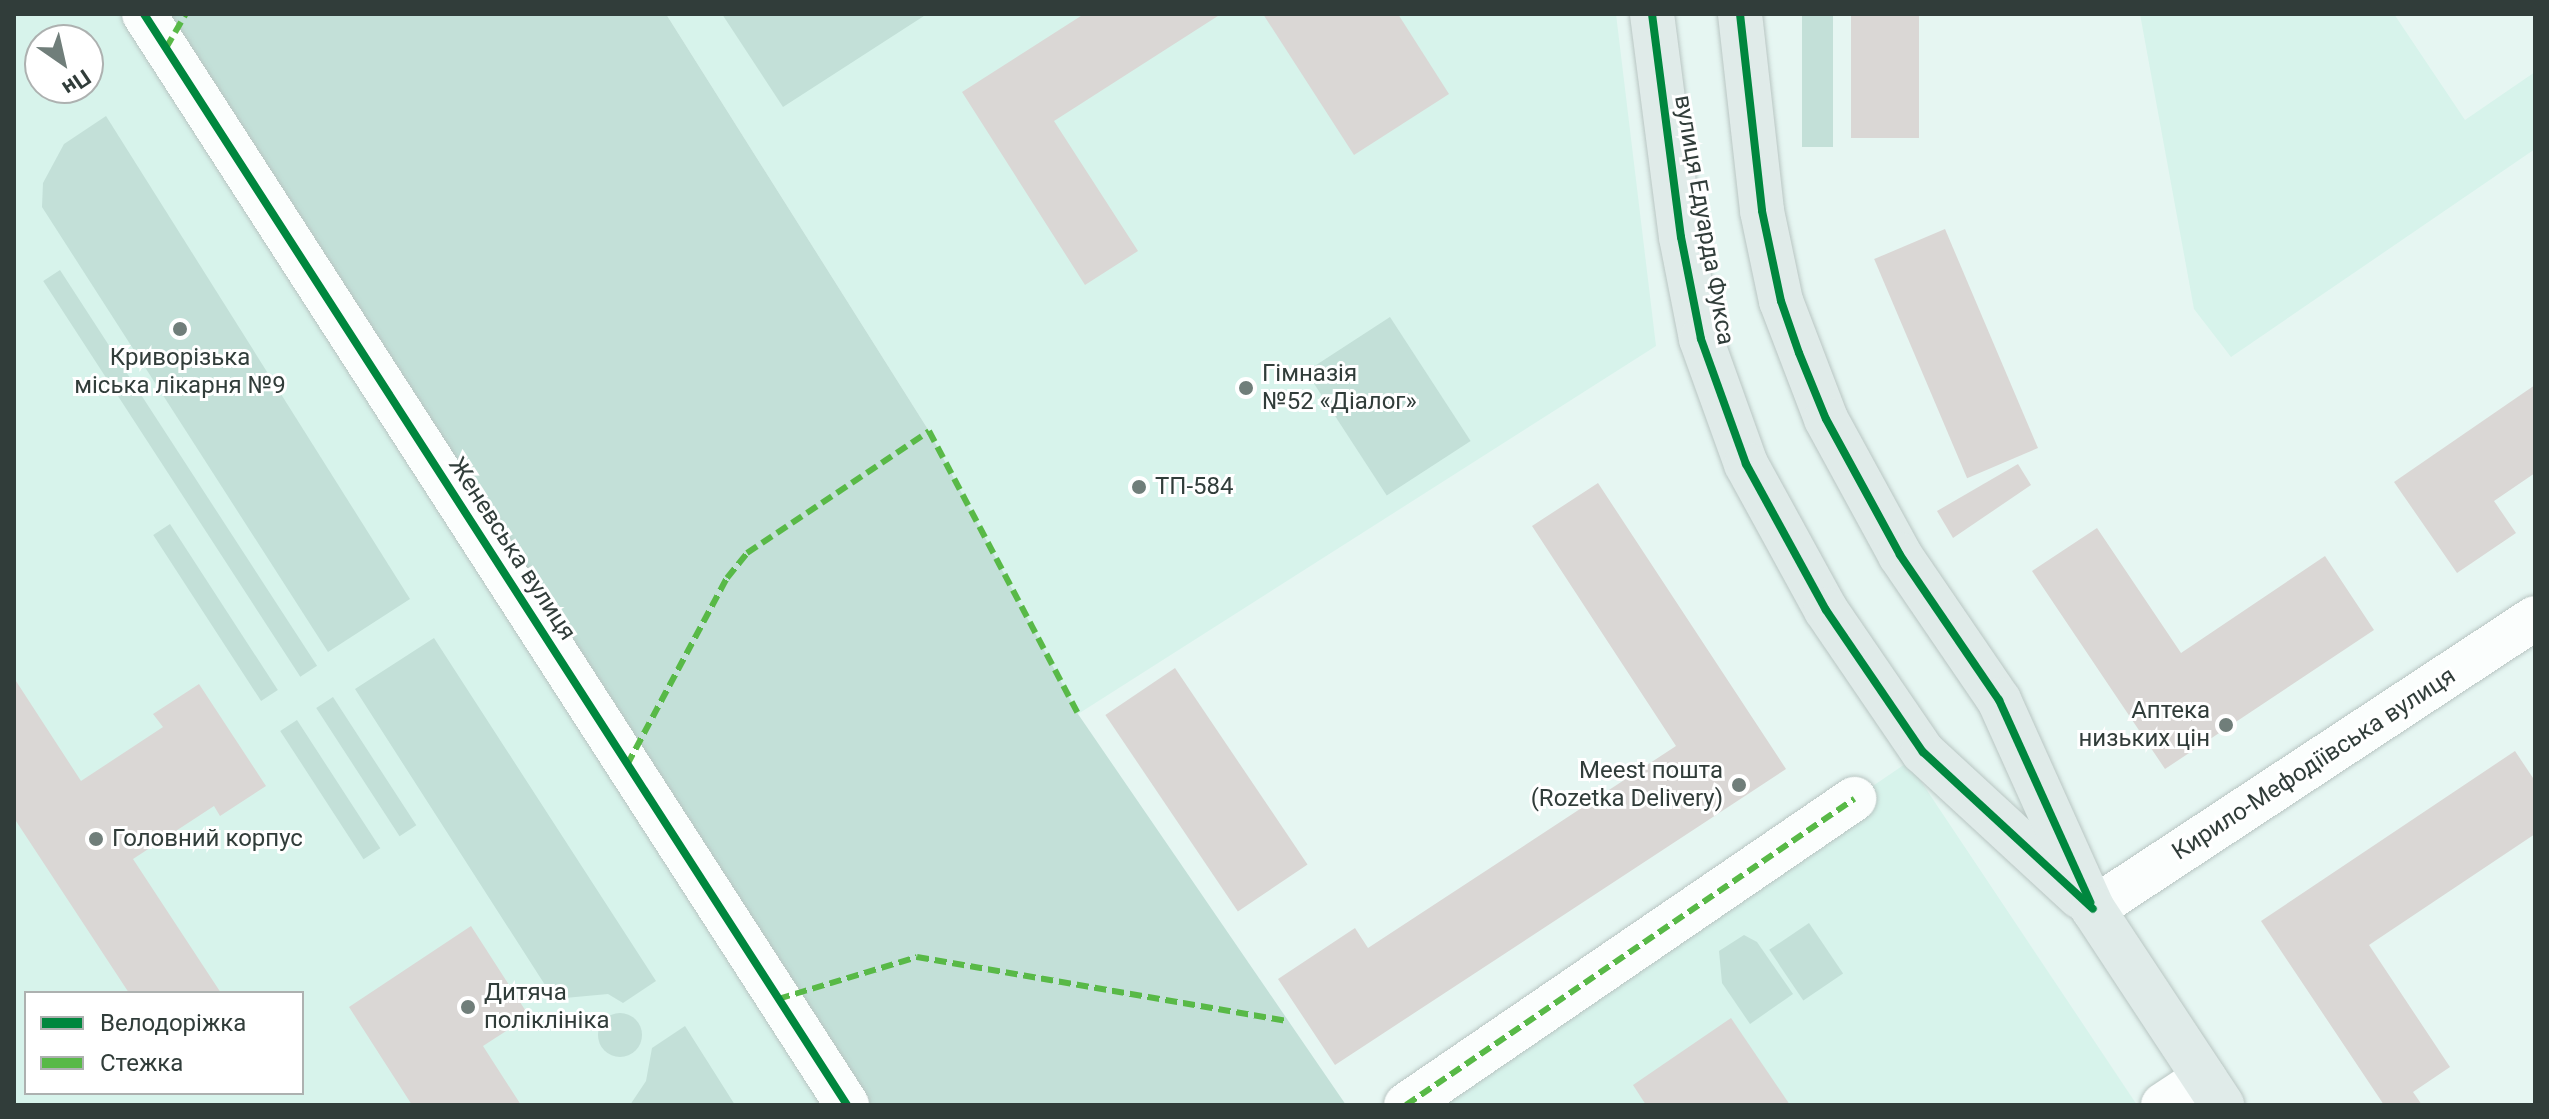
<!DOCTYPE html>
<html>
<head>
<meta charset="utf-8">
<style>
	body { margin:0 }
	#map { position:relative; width:2549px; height:1119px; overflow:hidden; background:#e6f6f2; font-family:Roboto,sans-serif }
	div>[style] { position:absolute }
	.built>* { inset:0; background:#d7f3eb }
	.green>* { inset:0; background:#c3e0d8; transform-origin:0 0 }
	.round { border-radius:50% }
	.building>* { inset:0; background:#dad7d5; transform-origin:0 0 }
	.roads { filter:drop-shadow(0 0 2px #b8c5c2) drop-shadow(0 0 2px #b8c5c2) }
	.minor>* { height:44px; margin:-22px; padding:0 22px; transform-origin:22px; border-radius:22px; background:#fbfefd }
	.major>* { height:44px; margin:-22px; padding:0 22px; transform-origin:22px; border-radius:22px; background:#e0ebe9 }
	.quiet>* { height:6px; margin-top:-3px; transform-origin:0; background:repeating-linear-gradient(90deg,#58b947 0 12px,transparent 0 18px) }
	.cycleway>* { height:8px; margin:-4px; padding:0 4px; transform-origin:4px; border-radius:4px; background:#00873e }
	.dots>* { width:22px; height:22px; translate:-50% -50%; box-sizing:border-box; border:4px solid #fff; border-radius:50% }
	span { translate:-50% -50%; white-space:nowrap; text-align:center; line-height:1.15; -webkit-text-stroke:6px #fff; paint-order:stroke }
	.street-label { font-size:24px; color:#313d3a }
	.poi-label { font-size:24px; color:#313d3a }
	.left { translate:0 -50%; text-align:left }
	.right { translate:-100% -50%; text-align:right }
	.frame { position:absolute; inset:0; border:16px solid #313d3a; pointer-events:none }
	.legend { position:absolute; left:24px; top:991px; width:280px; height:104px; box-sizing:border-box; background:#fff; border:2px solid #adb1b0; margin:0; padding:10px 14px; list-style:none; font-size:24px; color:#313d3a }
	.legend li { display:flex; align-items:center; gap:16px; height:40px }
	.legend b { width:40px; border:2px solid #adb1b0 }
	.north { position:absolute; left:24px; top:24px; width:80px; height:80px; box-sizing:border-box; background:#fff; border:2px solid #adb1b0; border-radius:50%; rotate:146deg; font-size:22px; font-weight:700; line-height:32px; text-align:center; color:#313d3a }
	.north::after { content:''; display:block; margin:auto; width:28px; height:36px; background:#707e7a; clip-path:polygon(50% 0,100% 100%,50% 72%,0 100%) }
</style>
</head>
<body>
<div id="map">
	<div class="built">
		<div style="clip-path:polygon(evenodd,14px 14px,144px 14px,847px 1105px,14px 1105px,14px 14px,40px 40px,88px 40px,88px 88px,40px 88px,40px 40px,14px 14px,26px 993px,302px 993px,302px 1093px,26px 1093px,26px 993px)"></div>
		<div style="clip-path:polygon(666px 14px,1616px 14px,1656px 346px,1078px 714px,929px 431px)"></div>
		<div style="clip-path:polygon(2140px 14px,2394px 14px,2465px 120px,2535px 72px,2535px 149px,2231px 357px,2194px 309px)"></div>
		<div style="clip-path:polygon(1908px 762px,2137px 1105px,1406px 1105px)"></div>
	</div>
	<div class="green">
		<div style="clip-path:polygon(144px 14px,666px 14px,929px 431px,1078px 714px,1346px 1105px,847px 1105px)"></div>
		<div style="clip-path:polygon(722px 14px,927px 14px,783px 107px)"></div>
		<div style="left:1802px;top:14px;width:31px;height:133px"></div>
		<div style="clip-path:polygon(106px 116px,410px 599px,328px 652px,42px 207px,43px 183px,64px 144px)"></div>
		<div style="left:60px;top:270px;width:472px;height:20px;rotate:57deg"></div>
		<div style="left:1390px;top:317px;width:148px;height:100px;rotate:57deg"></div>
		<div style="left:170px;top:524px;width:198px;height:20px;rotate:57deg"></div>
		<div style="clip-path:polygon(434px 638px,656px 981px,623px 1003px,608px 994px,554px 999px,355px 689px)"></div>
		<div style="left:333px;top:697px;width:153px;height:20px;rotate:57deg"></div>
		<div style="left:297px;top:720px;width:153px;height:20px;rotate:57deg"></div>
		<div style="left:1809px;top:923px;width:61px;height:48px;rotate:56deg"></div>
		<div style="clip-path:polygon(1744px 935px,1757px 942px,1793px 994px,1750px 1024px,1722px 983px,1719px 951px)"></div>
		<div class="round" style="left:598px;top:1013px;width:44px;height:44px"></div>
		<div style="clip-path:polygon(685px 1026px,735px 1105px,630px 1105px,646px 1081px,652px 1048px)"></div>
	</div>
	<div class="building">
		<div style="clip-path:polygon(1084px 14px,1221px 14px,1054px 121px,1138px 251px,1085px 285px,962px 92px)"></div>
		<div style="clip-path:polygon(1263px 14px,1398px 14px,1449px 94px,1354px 155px)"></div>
		<div style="left:1851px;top:14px;width:68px;height:124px"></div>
		<div style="left:1945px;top:229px;width:238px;height:77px;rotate:67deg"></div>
		<div style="clip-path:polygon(2535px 385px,2535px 473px,2494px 501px,2516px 533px,2457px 573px,2394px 482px)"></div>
		<div style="clip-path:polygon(2018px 464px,2031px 485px,1953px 538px,1937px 511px)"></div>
		<div style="clip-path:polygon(1598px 483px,1786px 769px,1335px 1065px,1278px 979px,1355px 928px,1368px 948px,1676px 746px,1532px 526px)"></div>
		<div style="clip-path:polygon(2097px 528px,2181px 653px,2325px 556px,2374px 630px,2165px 769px,2032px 571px)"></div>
		<div style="left:1175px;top:668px;width:237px;height:84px;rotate:56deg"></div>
		<div style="clip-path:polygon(14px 678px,81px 781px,163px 727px,153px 714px,199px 684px,266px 786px,220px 816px,214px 806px,133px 859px,221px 993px,129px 993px,14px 818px)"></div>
		<div style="clip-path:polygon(2515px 751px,2535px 781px,2535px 834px,2369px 945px,2450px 1067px,2413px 1092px,2422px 1105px,2384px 1105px,2261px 921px)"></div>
		<div style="clip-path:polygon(471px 926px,529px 1016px,483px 1046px,521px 1105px,412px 1105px,349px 1007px)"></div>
		<div style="clip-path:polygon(1731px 1018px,1790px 1105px,1646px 1105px,1633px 1085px)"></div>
	</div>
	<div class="roads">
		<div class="minor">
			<div style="left:144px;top:14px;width:1298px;rotate:57.2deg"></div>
			<div style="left:2093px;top:909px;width:529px;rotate:-33.36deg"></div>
			<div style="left:1406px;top:1105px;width:543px;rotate:-34.33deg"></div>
			<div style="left:2163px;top:1105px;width:49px;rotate:-33.4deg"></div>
		</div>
		<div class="major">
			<div style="left:1652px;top:14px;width:225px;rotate:82.6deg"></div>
			<div style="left:1681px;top:237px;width:104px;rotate:78.9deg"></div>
			<div style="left:1701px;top:339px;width:133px;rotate:70.2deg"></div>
			<div style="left:1746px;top:464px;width:166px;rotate:61.3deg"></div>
			<div style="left:1826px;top:610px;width:172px;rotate:55.7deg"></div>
			<div style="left:1923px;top:752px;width:214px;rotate:42.7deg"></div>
			<div style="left:1740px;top:14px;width:198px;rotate:83.6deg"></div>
			<div style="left:1762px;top:211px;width:92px;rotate:78.1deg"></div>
			<div style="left:1781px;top:301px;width:126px;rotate:69.1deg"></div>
			<div style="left:1826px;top:419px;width:155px;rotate:61.4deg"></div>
			<div style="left:1900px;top:555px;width:176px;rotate:55.7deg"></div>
			<div style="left:1999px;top:700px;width:229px;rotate:65.8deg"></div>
			<div style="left:2093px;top:909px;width:235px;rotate:56.6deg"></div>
		</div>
	</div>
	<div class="quiet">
		<div style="left:166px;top:48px;width:39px;rotate:-60deg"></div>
		<div style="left:627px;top:765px;width:212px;rotate:-61.9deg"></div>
		<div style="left:727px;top:578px;width:32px;rotate:-51deg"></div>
		<div style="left:747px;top:553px;width:219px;rotate:-33.8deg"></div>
		<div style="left:929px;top:431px;width:320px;rotate:62.2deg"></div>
		<div style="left:778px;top:999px;width:145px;rotate:-16.8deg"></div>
		<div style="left:917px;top:957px;width:377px;rotate:9.8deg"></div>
		<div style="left:1406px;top:1105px;width:543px;rotate:-34.33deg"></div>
	</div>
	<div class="cycleway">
		<div style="left:144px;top:14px;width:1298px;rotate:57.2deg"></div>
		<div style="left:1652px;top:14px;width:225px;rotate:82.6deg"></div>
		<div style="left:1681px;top:237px;width:104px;rotate:78.9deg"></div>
		<div style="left:1701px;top:339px;width:133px;rotate:70.2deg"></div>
		<div style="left:1746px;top:464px;width:166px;rotate:61.3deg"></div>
		<div style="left:1826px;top:610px;width:172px;rotate:55.7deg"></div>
		<div style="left:1923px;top:752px;width:231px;rotate:42.7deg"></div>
		<div style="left:1740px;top:14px;width:198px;rotate:83.6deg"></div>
		<div style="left:1762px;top:211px;width:92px;rotate:78.1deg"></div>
		<div style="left:1781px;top:301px;width:55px;rotate:70.9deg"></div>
		<div style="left:1799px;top:353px;width:71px;rotate:67.8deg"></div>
		<div style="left:1826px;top:419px;width:155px;rotate:61.4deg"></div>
		<div style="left:1900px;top:555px;width:176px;rotate:55.7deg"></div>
		<div style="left:1999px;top:700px;width:222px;rotate:65.7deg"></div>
	</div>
	<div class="dots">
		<div style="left:180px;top:329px;background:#707e7a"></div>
		<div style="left:1246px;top:388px;background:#707e7a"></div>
		<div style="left:1139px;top:487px;background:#707e7a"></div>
		<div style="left:2226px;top:725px;background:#707e7a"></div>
		<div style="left:1739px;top:785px;background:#707e7a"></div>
		<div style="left:96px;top:839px;background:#707e7a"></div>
		<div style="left:468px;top:1007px;background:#707e7a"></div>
	</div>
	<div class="street-label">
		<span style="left:1704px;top:220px;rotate:80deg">вулиця Едуарда Фукса</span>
		<span style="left:512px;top:549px;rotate:57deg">Женевська вулиця</span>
		<span style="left:2314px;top:764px;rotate:-33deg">Кирило-Мефодіївська вулиця</span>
	</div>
	<div class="poi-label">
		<span style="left:180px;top:372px">Криворізька<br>міська лікарня №9</span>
		<span class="left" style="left:1262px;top:388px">Гімназія<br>№52 «Діалог»</span>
		<span class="left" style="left:1155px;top:487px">ТП-584</span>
		<span class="right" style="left:2210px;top:725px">Аптека<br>низьких цін</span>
		<span class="right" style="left:1723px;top:785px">Meest пошта<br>(Rozetka Delivery)</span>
		<span class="left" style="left:112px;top:839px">Головний корпус</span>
		<span class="left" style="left:484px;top:1007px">Дитяча<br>поліклініка</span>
	</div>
	<div class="frame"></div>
	<ul class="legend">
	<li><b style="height:10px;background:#00873e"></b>Велодоріжка</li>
	<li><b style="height:10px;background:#58b947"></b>Стежка</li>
	</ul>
	<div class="north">Пн</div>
</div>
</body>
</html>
